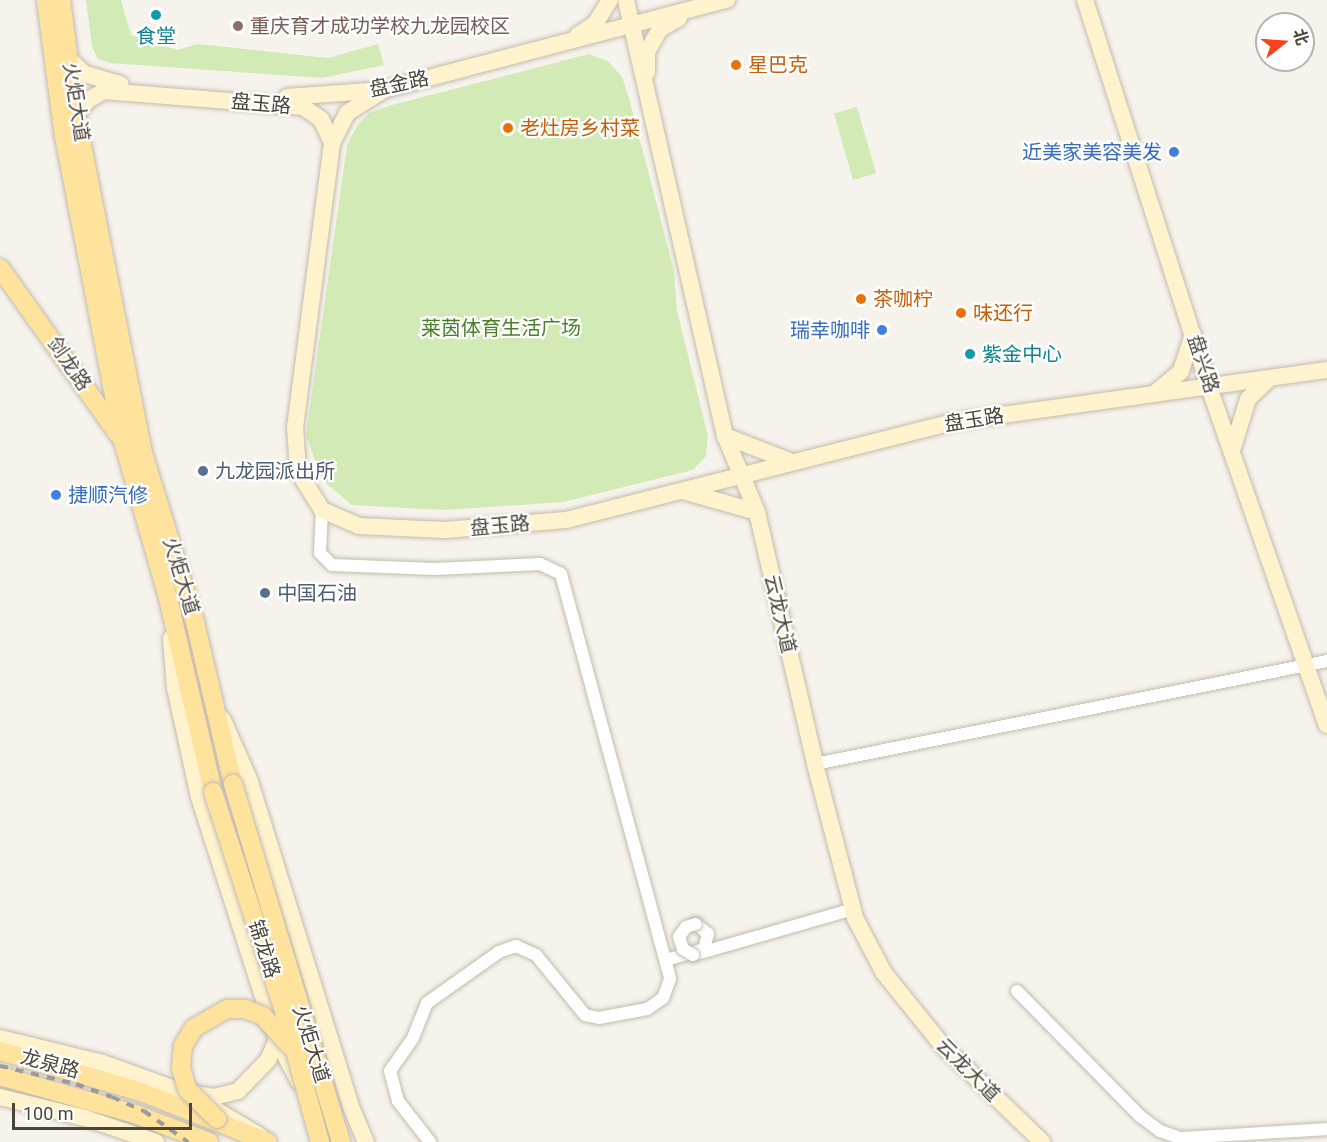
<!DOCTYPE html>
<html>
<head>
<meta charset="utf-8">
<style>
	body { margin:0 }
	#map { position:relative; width:1327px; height:1142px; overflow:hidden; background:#f6f3ec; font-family:Roboto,"Noto Sans SC",sans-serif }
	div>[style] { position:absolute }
	.green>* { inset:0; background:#d2eab5; transform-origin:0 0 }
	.roads { filter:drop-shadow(0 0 2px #c2bbae) drop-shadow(0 0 2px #c2bbae) }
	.street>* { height:12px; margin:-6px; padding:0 6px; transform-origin:6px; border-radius:6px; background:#fff }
	.secondary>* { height:16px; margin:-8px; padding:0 8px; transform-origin:8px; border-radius:8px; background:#fff3cd }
	.primary>* { height:18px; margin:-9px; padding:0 9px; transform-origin:9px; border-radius:9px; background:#ffe39c }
	.rail>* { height:4px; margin-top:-2px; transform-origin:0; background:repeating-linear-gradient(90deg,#9a9a9a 0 8px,transparent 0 16px) }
	.bridges { filter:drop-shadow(0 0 2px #c2bbae) drop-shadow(0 0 2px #c2bbae) }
	.street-bridge>* { height:12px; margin:-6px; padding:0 6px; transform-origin:6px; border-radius:6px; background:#fff }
	.primary-bridge>* { height:18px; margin:-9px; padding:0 9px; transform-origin:9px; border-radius:9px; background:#ffe39c }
	.dots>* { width:16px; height:16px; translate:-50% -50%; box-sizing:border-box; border:3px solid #fff; border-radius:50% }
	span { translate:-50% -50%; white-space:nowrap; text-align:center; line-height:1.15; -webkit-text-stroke:4.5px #fff; paint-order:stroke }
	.education-label { font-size:20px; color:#785e54 }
	.left { translate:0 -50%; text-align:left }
	.culture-label { font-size:20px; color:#0d838f }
	.food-label { font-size:20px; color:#c56008 }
	.street-label { font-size:20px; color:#4b4439 }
	.shop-label { font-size:20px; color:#366cbe }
	.right { translate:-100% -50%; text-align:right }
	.park-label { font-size:20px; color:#4a7f2a }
	.service-label { font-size:20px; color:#4e5e75 }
	.north { position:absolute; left:1255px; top:12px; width:60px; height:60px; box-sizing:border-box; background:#fff; border:2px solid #b7b4b0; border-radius:50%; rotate:73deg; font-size:16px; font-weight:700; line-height:24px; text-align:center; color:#4b4439 }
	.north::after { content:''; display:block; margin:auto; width:21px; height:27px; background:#fc3f1d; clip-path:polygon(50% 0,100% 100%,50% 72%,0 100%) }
	.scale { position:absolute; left:12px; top:1103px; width:180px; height:27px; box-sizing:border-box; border:3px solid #4b4439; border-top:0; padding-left:8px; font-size:18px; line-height:21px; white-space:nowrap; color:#4b4439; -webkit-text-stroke:4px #fff; paint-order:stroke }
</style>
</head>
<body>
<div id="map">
	<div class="green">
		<div style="clip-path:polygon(86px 0,121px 0,131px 35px,177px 50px,198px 44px,328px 58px,378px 44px,384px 65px,322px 78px,110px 63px,98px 59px,92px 47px)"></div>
		<div style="clip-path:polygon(589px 54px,608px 61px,622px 77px,629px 98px,674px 271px,677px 311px,708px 436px,706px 456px,693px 470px,563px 502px,444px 510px,352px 505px,322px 480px,306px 435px,347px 145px,357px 126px,369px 113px,392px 105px)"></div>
		<div style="left:857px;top:107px;width:69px;height:24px;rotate:74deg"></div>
	</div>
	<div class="roads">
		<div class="street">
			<div style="left:322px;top:510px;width:43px;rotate:92.7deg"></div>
			<div style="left:320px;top:553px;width:17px;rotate:45deg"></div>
			<div style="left:332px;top:565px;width:104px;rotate:2.2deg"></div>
			<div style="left:436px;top:569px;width:104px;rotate:-2.8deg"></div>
			<div style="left:540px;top:564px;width:23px;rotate:25deg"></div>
			<div style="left:561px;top:574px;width:419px;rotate:74.9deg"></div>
			<div style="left:670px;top:979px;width:20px;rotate:110deg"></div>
			<div style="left:663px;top:998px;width:19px;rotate:145deg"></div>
			<div style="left:647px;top:1009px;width:49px;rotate:169.4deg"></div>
			<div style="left:599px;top:1018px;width:14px;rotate:-168deg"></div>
			<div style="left:585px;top:1015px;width:77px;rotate:-129.2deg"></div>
			<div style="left:536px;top:955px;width:22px;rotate:-156deg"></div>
			<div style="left:516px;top:946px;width:18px;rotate:161deg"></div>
			<div style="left:499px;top:952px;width:88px;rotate:144.7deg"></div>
			<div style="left:427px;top:1003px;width:38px;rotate:112deg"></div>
			<div style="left:413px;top:1038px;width:40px;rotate:124.9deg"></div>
			<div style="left:390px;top:1071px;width:31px;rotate:75deg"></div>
			<div style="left:398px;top:1101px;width:52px;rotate:52deg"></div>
			<div style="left:815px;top:764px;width:522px;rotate:-11.37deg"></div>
			<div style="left:693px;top:955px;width:166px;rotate:-16deg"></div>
			<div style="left:666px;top:960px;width:40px;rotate:-16deg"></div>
			<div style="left:704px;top:949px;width:16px;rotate:-75deg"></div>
			<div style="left:708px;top:934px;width:16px;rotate:-140deg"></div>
			<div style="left:1017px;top:991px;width:175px;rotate:45.5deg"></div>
			<div style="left:1140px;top:1116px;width:25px;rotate:37deg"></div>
			<div style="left:1160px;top:1131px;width:21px;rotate:19deg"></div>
			<div style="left:1180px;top:1138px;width:147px;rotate:-3.5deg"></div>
		</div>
		<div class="secondary">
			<div style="left:626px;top:0;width:447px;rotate:77.2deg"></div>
			<div style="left:725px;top:436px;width:82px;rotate:67.2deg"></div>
			<div style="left:757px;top:512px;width:259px;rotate:77deg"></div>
			<div style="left:815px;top:764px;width:159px;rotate:75.4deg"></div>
			<div style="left:855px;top:918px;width:62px;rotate:62.2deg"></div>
			<div style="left:884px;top:973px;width:94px;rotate:51.1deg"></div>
			<div style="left:943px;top:1046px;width:138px;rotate:44.1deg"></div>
			<div style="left:1085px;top:0;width:406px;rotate:72.2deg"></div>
			<div style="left:1209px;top:387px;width:358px;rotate:70.8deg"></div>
			<div style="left:577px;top:36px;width:22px;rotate:-34deg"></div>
			<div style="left:595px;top:24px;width:28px;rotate:-58deg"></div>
			<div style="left:69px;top:59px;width:22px;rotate:43deg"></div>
			<div style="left:85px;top:74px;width:37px;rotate:16deg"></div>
			<div style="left:647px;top:72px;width:20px;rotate:-90deg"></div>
			<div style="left:647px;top:52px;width:26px;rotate:-61deg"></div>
			<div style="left:660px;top:29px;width:22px;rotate:-30deg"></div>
			<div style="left:287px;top:97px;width:96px;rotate:-4.2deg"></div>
			<div style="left:383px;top:90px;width:356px;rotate:-14.7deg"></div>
			<div style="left:76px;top:115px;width:19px;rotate:-51deg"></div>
			<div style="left:88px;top:100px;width:18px;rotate:-29deg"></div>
			<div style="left:104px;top:91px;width:200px;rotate:4.6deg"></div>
			<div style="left:303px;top:107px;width:22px;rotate:34deg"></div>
			<div style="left:321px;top:119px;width:26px;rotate:65deg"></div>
			<div style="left:332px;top:143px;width:285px;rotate:97.4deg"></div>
			<div style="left:295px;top:426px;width:45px;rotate:86.2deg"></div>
			<div style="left:298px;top:471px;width:46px;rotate:58.4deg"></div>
			<div style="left:322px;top:510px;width:40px;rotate:23.4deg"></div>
			<div style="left:359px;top:526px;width:86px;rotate:2.7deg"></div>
			<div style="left:445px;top:530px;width:121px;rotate:-4.7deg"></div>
			<div style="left:566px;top:520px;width:398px;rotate:-14.2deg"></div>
			<div style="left:952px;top:422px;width:379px;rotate:-7.9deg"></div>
			<div style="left:332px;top:143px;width:34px;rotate:-63deg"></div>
			<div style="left:347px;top:113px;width:39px;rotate:-32deg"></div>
			<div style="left:1154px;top:394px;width:35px;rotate:-40deg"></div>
			<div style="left:1181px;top:371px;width:39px;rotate:-72deg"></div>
			<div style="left:725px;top:436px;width:72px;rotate:21.2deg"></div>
			<div style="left:1233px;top:447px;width:50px;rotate:-72.6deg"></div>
			<div style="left:1248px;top:399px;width:30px;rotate:-44deg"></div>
			<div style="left:683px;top:491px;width:77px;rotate:15.8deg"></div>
			<div style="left:223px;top:720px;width:64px;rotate:66.2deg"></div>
			<div style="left:249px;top:779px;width:343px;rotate:72.7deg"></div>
			<div style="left:351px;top:1107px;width:38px;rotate:67deg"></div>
			<div style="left:0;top:1038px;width:106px;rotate:13.6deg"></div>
			<div style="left:103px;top:1063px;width:85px;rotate:19.9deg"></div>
			<div style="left:183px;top:1092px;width:31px;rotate:9deg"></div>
			<div style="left:214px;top:1097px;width:25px;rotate:-14deg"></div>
			<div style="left:238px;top:1091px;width:43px;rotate:-45.9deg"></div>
			<div style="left:268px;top:1060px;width:22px;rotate:-66deg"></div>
			<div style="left:277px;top:1040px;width:255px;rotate:-107.8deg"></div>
			<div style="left:199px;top:797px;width:112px;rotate:-102.4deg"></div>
			<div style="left:175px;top:688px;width:50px;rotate:-94.6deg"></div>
			<div style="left:277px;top:1040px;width:47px;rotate:62.4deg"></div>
			<div style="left:0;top:1097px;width:88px;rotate:13.9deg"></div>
			<div style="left:85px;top:1118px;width:75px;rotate:18.7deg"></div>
			<div style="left:203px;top:1102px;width:66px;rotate:30.8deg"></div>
		</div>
		<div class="primary">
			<div style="left:46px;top:0;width:137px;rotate:82.5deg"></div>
			<div style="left:64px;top:136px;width:311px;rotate:79.1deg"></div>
			<div style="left:123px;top:441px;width:163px;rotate:74deg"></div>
			<div style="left:168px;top:598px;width:199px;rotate:76.9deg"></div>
			<div style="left:61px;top:0;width:116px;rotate:82.6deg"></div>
			<div style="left:76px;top:115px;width:345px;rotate:78.8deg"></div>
			<div style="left:143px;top:453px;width:177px;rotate:72.9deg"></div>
			<div style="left:195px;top:622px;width:166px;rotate:76.8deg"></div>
			<div style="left:0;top:268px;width:204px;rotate:54.6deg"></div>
			<div style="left:0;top:1051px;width:147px;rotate:16.2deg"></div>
			<div style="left:141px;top:1092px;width:136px;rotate:21.5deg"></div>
			<div style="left:0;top:1076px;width:140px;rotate:15.7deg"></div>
			<div style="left:135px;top:1114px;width:79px;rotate:20.7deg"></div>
		</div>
	</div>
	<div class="rail">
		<div style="left:0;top:1066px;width:78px;rotate:13.3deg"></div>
		<div style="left:76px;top:1084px;width:38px;rotate:20deg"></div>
		<div style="left:112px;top:1097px;width:35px;rotate:24deg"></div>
		<div style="left:144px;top:1111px;width:54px;rotate:35.2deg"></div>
	</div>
	<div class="bridges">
		<div class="street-bridge">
			<div style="left:693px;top:955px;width:12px;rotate:-149deg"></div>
			<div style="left:683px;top:949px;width:13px;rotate:-108deg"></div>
			<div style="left:679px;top:937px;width:12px;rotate:-55deg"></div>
			<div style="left:686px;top:927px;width:10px;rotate:-17deg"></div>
		</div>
		<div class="primary-bridge">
			<div style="left:233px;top:784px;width:374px;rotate:73.2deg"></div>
			<div style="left:213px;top:792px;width:230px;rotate:72deg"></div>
			<div style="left:284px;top:1011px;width:136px;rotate:74.6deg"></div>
			<div style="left:217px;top:1119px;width:42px;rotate:-135deg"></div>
			<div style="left:187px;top:1089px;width:22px;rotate:-106deg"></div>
			<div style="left:181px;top:1068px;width:22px;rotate:-85deg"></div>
			<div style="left:183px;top:1046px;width:21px;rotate:-59deg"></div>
			<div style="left:194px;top:1028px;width:38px;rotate:-30deg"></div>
			<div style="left:227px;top:1009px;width:18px"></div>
			<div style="left:245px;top:1009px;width:19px;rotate:21deg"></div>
			<div style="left:263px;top:1016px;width:39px;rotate:48deg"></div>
		</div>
	</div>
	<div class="dots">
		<div style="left:156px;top:15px;background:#0f9aa8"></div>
		<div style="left:238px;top:26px;background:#8d6e63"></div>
		<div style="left:736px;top:65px;background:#e8710a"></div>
		<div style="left:508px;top:128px;background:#e8710a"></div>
		<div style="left:1174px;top:152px;background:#3f7fe0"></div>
		<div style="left:861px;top:299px;background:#e8710a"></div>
		<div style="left:961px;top:313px;background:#e8710a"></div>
		<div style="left:882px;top:330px;background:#3f7fe0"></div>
		<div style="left:970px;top:354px;background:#0f9aa8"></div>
		<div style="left:203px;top:471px;background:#5c6f8a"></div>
		<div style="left:56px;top:495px;background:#3f7fe0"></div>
		<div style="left:265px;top:593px;background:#5c6f8a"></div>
	</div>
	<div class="education-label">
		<span class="left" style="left:250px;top:26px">重庆育才成功学校九龙园校区</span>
	</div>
	<div class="culture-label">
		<span style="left:156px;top:36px">食堂</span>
		<span class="left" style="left:982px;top:354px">紫金中心</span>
	</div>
	<div class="food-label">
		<span class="left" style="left:748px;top:65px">星巴克</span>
		<span class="left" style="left:520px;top:128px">老灶房乡村菜</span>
		<span class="left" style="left:873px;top:299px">茶咖柠</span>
		<span class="left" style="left:973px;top:313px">味还行</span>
	</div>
	<div class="street-label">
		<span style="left:399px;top:84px;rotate:-12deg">盘金路</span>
		<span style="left:76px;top:102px;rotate:81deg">火炬大道</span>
		<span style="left:261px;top:104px;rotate:5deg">盘玉路</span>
		<span style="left:69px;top:364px;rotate:55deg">剑龙路</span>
		<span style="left:1203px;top:364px;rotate:72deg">盘兴路</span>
		<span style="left:974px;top:420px;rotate:-9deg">盘玉路</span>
		<span style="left:500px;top:526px;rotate:-5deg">盘玉路</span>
		<span style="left:181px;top:576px;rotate:73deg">火炬大道</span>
		<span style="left:780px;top:614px;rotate:77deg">云龙大道</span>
		<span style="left:264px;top:949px;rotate:72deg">锦龙路</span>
		<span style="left:311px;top:1044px;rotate:73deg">火炬大道</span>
		<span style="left:50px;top:1064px;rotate:15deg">龙泉路</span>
		<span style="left:968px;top:1070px;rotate:45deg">云龙大道</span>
	</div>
	<div class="shop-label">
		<span class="right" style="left:1162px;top:152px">近美家美容美发</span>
		<span class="right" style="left:870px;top:330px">瑞幸咖啡</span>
		<span class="left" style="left:68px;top:495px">捷顺汽修</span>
	</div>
	<div class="park-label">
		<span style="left:501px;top:328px">莱茵体育生活广场</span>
	</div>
	<div class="service-label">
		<span class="left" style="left:215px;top:471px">九龙园派出所</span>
		<span class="left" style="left:277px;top:593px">中国石油</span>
	</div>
	<div class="north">北</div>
	<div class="scale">100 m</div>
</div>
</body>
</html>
